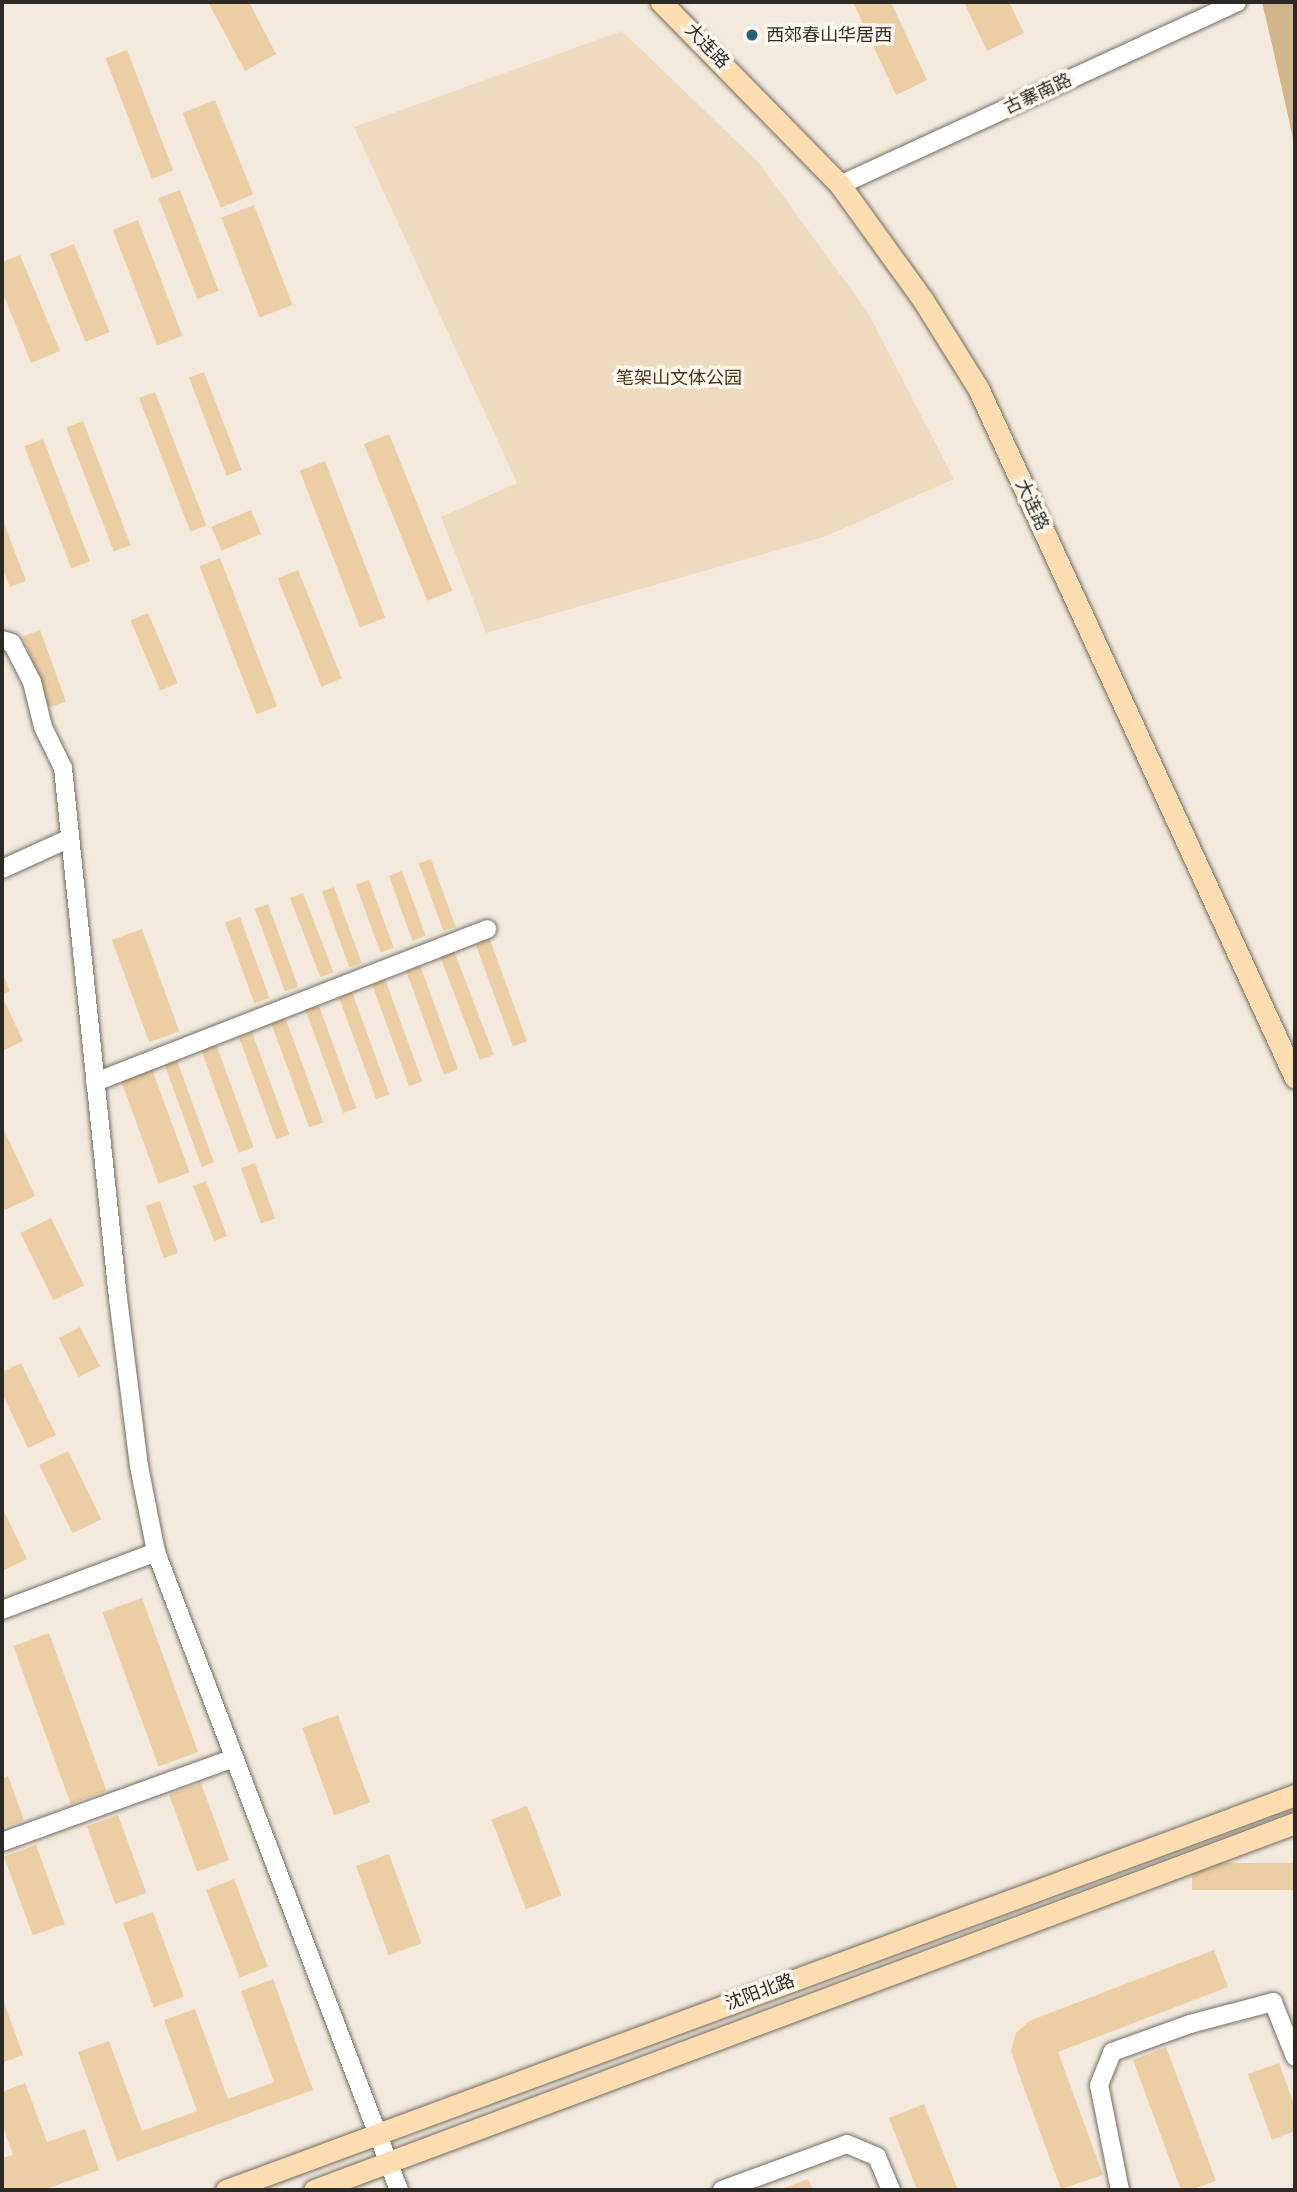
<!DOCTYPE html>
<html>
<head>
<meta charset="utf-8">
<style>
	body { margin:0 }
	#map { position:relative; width:1297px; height:2192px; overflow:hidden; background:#f3eadd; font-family:"Asap Condensed","Noto Sans SC",sans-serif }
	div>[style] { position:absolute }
	.green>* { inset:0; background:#eedbbf }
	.water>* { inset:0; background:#d1b58b }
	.building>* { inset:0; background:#ebcea3; transform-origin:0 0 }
	.roads { filter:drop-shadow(0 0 2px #746c61) drop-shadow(0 0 2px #746c61) }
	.minor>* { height:18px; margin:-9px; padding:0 9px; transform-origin:9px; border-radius:9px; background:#fff }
	.major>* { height:21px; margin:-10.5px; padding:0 10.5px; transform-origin:10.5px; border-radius:10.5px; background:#fbddaf }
	.dots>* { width:19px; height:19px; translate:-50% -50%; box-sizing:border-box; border:4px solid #fef7ed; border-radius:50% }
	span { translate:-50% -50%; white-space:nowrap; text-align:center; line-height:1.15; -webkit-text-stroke:7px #fef7ed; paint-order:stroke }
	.poi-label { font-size:18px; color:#2d2a25 }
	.left { translate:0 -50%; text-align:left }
	.street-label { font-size:18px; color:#2d2a25 }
	.park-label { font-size:18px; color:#473311 }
	.frame { position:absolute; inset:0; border:4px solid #2d2a25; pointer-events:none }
</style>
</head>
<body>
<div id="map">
	<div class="green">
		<div style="clip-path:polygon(622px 31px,759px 163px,867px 311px,954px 479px,824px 537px,486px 633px,441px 517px,517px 483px,354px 127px)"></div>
	</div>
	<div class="water">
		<div style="clip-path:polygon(1262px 2px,1295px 2px,1295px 147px,1273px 49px)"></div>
	</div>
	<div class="building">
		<div style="clip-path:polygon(208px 2px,249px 2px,276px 54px,245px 71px)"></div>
		<div style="clip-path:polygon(853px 2px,891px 2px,927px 80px,896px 95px)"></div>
		<div style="clip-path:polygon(964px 2px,1009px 2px,1024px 33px,987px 51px)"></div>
		<div style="left:127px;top:50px;width:129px;height:23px;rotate:69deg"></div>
		<div style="left:215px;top:100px;width:102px;height:35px;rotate:68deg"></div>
		<div style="left:180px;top:190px;width:108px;height:23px;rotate:69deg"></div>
		<div style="left:254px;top:205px;width:107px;height:35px;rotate:69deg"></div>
		<div style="left:138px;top:220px;width:124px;height:27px;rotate:69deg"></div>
		<div style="left:74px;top:244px;width:95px;height:26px;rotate:68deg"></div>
		<div style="clip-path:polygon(20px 255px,60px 351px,31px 363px,2px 291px,2px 262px)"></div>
		<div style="left:204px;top:372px;width:105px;height:16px;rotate:69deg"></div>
		<div style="left:155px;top:392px;width:143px;height:17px;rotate:69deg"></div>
		<div style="left:83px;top:421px;width:133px;height:18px;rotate:69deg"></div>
		<div style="left:389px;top:434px;width:169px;height:27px;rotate:68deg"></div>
		<div style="left:43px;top:439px;width:131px;height:20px;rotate:69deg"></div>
		<div style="left:325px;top:461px;width:168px;height:27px;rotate:69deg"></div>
		<div style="left:251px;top:510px;width:26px;height:43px;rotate:67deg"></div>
		<div style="clip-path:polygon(2px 518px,26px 581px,10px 587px,2px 567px)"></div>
		<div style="left:220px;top:558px;width:159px;height:22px;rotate:69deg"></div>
		<div style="left:298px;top:570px;width:117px;height:22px;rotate:68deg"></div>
		<div style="left:148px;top:613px;width:76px;height:19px;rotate:67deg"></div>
		<div style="left:40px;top:630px;width:76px;height:18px;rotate:70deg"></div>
		<div style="left:431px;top:859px;width:72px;height:13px;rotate:70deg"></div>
		<div style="left:402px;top:871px;width:69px;height:14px;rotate:70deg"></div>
		<div style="left:369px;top:880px;width:72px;height:14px;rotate:70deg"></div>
		<div style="left:334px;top:887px;width:81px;height:13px;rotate:70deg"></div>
		<div style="left:303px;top:893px;width:85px;height:14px;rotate:69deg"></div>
		<div style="left:268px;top:904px;width:88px;height:14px;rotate:70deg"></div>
		<div style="left:240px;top:917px;width:86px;height:16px;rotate:70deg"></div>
		<div style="left:142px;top:929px;width:109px;height:32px;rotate:70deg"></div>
		<div style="left:489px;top:937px;width:111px;height:15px;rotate:70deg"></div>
		<div style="left:454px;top:951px;width:111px;height:15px;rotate:69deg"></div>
		<div style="left:420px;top:965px;width:111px;height:15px;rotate:70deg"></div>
		<div style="clip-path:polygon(2px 972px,10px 991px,2px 995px)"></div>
		<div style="left:385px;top:979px;width:109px;height:14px;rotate:70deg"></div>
		<div style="left:352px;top:992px;width:109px;height:14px;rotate:70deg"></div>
		<div style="clip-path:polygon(2px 996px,23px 1041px,2px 1051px)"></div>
		<div style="left:318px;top:1003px;width:112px;height:14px;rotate:70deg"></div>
		<div style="left:285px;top:1017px;width:112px;height:15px;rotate:70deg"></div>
		<div style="left:252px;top:1032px;width:109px;height:14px;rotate:70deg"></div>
		<div style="left:216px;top:1044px;width:110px;height:16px;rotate:70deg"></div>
		<div style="left:176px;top:1058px;width:111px;height:13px;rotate:70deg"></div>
		<div style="left:152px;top:1069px;width:110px;height:33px;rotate:70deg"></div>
		<div style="clip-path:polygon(2px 1126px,35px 1196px,5px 1210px,2px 1203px)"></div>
		<div style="left:255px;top:1163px;width:59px;height:15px;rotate:70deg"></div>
		<div style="left:206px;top:1181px;width:59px;height:14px;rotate:69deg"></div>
		<div style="left:160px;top:1201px;width:55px;height:15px;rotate:71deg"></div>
		<div style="left:51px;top:1218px;width:75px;height:34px;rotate:64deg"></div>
		<div style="left:80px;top:1327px;width:44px;height:24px;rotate:63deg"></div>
		<div style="clip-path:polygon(21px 1363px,56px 1435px,28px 1448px,2px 1393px,2px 1372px)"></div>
		<div style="left:68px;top:1451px;width:76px;height:32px;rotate:64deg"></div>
		<div style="clip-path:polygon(2px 1507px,27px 1559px,2px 1571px)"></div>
		<div style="left:142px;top:1598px;width:164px;height:42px;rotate:70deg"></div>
		<div style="left:49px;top:1633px;width:168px;height:38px;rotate:70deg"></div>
		<div style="left:338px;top:1715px;width:93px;height:38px;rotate:70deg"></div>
		<div style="clip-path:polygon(8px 1776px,24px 1820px,2px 1828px,2px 1778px)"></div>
		<div style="left:201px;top:1783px;width:82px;height:34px;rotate:70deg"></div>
		<div style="left:527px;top:1806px;width:96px;height:38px;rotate:69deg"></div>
		<div style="left:118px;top:1815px;width:83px;height:33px;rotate:70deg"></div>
		<div style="left:36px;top:1845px;width:84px;height:34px;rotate:70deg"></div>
		<div style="left:389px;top:1854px;width:95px;height:35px;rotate:70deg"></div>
		<div style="left:1295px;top:1863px;width:27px;height:103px;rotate:90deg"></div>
		<div style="left:234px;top:1879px;width:94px;height:30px;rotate:69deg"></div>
		<div style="left:153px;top:1912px;width:90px;height:32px;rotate:70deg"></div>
		<div style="clip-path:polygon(1214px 1950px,1228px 1987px,1058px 2052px,1103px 2175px,1061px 2189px,1017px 2069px,1011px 2050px,1016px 2033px,1029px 2021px)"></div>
		<div style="clip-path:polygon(273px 1979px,313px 2090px,117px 2161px,78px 2052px,109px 2041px,142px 2131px,197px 2111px,164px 2020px,195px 2009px,228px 2099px,274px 2082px,241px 1991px)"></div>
		<div style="clip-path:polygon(2px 1997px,23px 2055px,2px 2063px)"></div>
		<div style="clip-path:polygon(1166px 2047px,1216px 2181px,1190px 2190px,1181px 2190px,1133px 2060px)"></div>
		<div style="clip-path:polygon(1279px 2063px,1295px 2107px,1295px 2131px,1272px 2140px,1248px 2074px)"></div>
		<div style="clip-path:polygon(25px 2083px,47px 2142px,85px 2129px,99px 2170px,43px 2190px,2px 2190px,2px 2158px,13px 2155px,2px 2124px,2px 2092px)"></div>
		<div style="clip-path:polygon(924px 2104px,958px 2190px,917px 2190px,889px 2118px)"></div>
		<div style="clip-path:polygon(808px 2179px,813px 2190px,779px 2190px)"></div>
	</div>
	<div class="roads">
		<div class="minor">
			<div style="left:840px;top:185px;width:437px;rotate:-24.7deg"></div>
			<div style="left:2px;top:640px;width:10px;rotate:17deg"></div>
			<div style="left:12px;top:643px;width:44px;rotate:62.9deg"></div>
			<div style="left:32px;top:682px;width:46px;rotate:76.3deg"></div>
			<div style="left:43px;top:727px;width:46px;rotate:64deg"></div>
			<div style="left:63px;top:768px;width:533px;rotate:84.08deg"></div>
			<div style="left:118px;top:1298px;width:169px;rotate:82.9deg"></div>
			<div style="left:139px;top:1466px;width:88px;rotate:78.8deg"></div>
			<div style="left:156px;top:1552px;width:683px;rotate:69.15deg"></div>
			<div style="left:2px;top:869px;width:72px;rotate:-24.4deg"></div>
			<div style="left:95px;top:1082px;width:421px;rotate:-21.3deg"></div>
			<div style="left:2px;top:1610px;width:165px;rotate:-20.6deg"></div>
			<div style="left:2px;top:1842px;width:247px;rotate:-19.9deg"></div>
			<div style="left:722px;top:2190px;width:133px;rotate:-20.2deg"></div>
			<div style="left:847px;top:2144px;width:33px;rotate:23deg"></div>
			<div style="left:877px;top:2157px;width:36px;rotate:67deg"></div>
			<div style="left:1120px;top:2190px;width:107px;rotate:-101.3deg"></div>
			<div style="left:1099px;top:2085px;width:35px;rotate:-68deg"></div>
			<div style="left:1112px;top:2052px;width:83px;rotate:-19.7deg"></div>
			<div style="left:1190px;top:2024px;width:86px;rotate:-14.8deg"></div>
			<div style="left:1273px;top:2002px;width:59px;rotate:68.2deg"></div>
		</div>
		<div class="major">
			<div style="left:661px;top:2px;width:256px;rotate:45.6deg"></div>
			<div style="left:840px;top:185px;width:142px;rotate:54.2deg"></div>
			<div style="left:923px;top:300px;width:104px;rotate:58deg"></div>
			<div style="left:978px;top:388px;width:759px;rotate:65.32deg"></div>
			<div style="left:226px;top:2190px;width:1140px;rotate:-20.28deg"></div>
			<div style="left:314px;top:2190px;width:1047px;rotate:-20.51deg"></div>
		</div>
	</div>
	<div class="dots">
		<div style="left:752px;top:35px;background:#256279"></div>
	</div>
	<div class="poi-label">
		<span class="left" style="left:766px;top:35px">西郊春山华居西</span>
	</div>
	<div class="street-label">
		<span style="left:707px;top:46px;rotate:46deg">大连路</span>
		<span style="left:1038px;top:94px;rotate:-25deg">古寨南路</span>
		<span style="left:1032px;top:505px;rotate:65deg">大连路</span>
		<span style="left:760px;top:1992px;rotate:-20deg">沈阳北路</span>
	</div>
	<div class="park-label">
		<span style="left:679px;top:378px">笔架山文体公园</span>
	</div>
	<div class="frame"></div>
</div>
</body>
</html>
